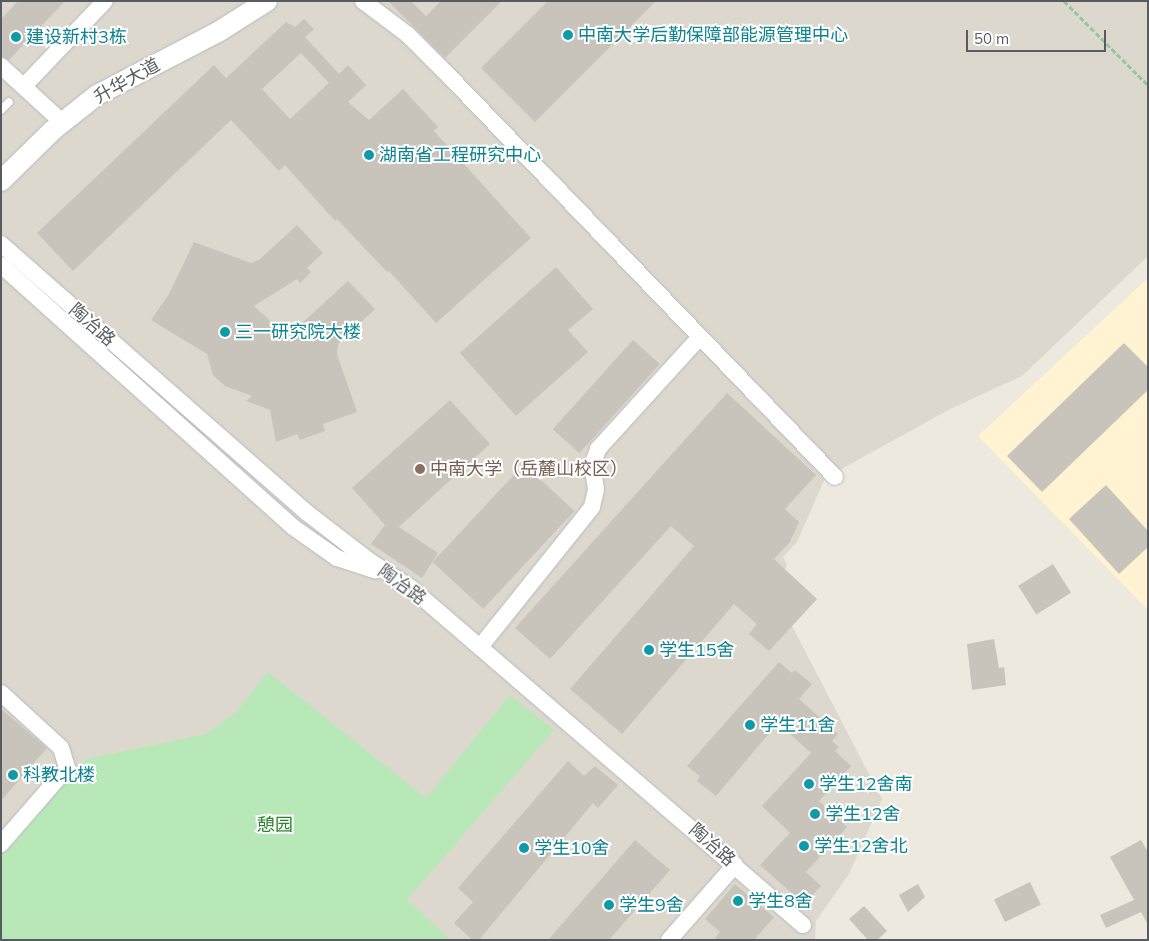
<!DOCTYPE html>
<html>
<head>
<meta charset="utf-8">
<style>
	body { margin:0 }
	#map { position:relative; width:1149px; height:941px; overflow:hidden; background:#ede9de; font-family:Mulish,"Noto Sans SC",sans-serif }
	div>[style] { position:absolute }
	.commercial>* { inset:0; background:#fff3d1 }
	.education>* { inset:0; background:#dcd8cd }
	.green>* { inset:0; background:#b9e8b8 }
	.building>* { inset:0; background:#c8c4bc; transform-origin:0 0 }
	.path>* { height:3px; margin-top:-1.5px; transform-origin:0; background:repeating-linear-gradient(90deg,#91c99f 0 5px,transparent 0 7.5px) }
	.roads { filter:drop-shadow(0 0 1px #b7bac0) drop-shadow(0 0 1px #b7bac0) }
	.service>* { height:8px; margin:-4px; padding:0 4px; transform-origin:4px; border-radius:4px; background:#fff }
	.minor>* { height:16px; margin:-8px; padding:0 8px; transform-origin:8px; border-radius:8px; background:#fff }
	.tertiary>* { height:20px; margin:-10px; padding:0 10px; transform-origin:10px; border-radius:10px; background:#fff }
	.dots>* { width:14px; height:14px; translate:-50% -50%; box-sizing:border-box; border:2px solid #fff; border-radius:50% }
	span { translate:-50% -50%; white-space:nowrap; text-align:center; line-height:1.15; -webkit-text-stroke:4px #fff; paint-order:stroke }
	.culture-label { font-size:18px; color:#0d838f }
	.left { translate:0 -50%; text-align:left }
	.street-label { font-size:18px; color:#585c62 }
	.education-label { font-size:18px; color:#785e54 }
	.park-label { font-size:18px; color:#2c852e }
	.frame { position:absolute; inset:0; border:2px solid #585c62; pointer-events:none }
	.scale { position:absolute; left:966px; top:30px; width:140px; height:22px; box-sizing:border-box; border:2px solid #585c62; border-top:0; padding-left:6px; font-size:15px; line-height:18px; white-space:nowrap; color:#585c62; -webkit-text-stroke:4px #fff; paint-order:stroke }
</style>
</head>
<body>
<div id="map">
	<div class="commercial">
		<div style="clip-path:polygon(1148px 278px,1148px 610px,978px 436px)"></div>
	</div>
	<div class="education">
		<div style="clip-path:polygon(1px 1px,1148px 1px,1148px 256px,1022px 376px,952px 408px,825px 478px,797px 542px,783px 557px,787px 565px,785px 570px,817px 599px,792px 626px,882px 799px,849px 874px,816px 921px,815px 940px,1px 940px)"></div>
	</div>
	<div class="green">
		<div style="clip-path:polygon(268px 672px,426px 798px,510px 695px,554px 730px,407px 900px,451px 940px,1px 940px,1px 855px,86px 759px,206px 734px,235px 713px)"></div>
	</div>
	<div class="building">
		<div style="clip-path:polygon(18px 1px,65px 1px,9px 60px,1px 56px,1px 19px)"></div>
		<div style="clip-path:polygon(388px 1px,411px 1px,426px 16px,441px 1px,502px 1px,445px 58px)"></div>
		<div style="clip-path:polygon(548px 1px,656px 1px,535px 122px,481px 68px)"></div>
		<div style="clip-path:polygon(evenodd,304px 19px,314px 29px,305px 37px,339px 74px,348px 65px,366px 85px,348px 102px,369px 120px,403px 89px,438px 127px,434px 131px,531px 238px,436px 323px,389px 271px,387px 272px,337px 219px,335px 221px,285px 165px,279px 171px,231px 120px,73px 271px,37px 233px,214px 65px,226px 78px,286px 22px,295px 27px,304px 19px,301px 53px,329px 83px,290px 119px,262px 89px,301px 53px)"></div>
		<div style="clip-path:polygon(297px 225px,323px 253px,307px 268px,311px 272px,300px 283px,297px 279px,254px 306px,292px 341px,302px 323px,348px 281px,375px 309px,338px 344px,337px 354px,357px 412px,323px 424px,325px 431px,300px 440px,297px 434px,276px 442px,270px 410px,246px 401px,252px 396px,225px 386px,213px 375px,207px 354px,151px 320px,169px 294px,194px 242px,251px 263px,259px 260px)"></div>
		<div style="clip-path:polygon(556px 267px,593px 309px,568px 330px,588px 352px,516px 416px,460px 353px)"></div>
		<div style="left:633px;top:340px;width:36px;height:120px;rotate:42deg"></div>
		<div style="clip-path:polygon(1124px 343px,1148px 367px,1148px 390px,1042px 492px,1007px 456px)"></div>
		<div style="clip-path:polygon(727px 393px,816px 475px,785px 509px,799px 522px,790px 542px,774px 559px,817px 599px,769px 651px,749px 634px,757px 624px,734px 604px,622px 734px,570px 689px,694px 546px,671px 526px,550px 659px,515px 628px)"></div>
		<div style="clip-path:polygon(450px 400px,490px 444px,399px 527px,438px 553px,422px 578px,371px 544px,385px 525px,352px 488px)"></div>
		<div style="left:524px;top:464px;width:69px;height:134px;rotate:43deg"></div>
		<div style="clip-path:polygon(1106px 485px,1148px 531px,1148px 547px,1119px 574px,1069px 519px)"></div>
		<div style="left:1053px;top:564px;width:34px;height:41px;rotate:58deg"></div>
		<div style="clip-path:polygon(994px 639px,999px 668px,1004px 667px,1006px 685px,972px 690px,967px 644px)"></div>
		<div style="clip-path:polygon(779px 662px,792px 673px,795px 670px,812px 684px,799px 699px,838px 734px,832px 741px,839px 747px,835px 751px,851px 766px,819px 801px,847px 827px,806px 872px,821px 886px,804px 904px,760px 865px,790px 833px,762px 806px,811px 753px,778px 723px,716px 796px,697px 781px,700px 776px,687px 766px)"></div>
		<div style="clip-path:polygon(1px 709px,47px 748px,1px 801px)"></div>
		<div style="clip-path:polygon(568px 761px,584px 776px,595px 766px,618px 785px,598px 808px,593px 803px,479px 940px,472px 940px,454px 923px,473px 902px,458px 888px)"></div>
		<div style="clip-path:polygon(635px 840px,670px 870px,609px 940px,548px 940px)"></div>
		<div style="clip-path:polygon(1141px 840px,1148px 852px,1148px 925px,1141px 912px,1106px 928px,1100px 915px,1134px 900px,1110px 857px)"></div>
		<div style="left:1030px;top:882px;width:25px;height:40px;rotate:64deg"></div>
		<div style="clip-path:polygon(735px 884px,774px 917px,754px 940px,714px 940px,720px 932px,705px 919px)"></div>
		<div style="clip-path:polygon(918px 884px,925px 897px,908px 912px,899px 895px)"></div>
		<div style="clip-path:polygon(864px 906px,887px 931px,877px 940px,868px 940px,849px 919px)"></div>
	</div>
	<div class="path">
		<div style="left:1064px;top:1px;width:119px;rotate:45deg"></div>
	</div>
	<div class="roads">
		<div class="service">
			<div style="left:1px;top:110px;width:11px;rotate:-45deg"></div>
		</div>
		<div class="minor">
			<div style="left:363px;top:1px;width:55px;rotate:36.9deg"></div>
			<div style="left:407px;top:34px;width:61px;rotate:45deg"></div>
			<div style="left:450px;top:77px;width:555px;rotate:46.09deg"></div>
			<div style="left:1px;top:66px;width:83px;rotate:42.6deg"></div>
			<div style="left:24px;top:86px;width:117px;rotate:-46.4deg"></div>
			<div style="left:1px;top:244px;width:406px;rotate:41.3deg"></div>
			<div style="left:306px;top:512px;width:78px;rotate:37.7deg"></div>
			<div style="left:368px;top:560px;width:51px;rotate:33.1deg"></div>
			<div style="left:411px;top:588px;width:517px;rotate:40.69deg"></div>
			<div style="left:1px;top:265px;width:392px;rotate:41.9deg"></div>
			<div style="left:293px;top:527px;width:54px;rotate:35.2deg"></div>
			<div style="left:337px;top:558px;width:40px;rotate:18deg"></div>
			<div style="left:480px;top:647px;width:179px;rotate:-51.3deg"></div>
			<div style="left:592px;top:507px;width:18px;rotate:-77deg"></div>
			<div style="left:596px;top:489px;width:24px;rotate:-99deg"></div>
			<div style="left:592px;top:465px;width:17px;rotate:-69deg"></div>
			<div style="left:598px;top:449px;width:151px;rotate:-47.7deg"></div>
			<div style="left:1px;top:693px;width:81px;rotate:42.5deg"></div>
			<div style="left:61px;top:748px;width:21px;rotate:73deg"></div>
			<div style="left:67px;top:768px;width:101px;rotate:131deg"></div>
			<div style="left:669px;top:940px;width:100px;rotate:-48.7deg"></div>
		</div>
		<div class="tertiary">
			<div style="left:1px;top:181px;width:73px;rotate:-44.4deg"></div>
			<div style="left:53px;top:130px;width:56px;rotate:-38.5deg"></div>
			<div style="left:97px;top:95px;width:136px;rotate:-27.5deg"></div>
			<div style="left:218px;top:32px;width:58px;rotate:-32.3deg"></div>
		</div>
	</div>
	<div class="dots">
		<div style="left:568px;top:35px;background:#0f9aa8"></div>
		<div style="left:16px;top:37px;background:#0f9aa8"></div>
		<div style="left:369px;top:155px;background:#0f9aa8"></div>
		<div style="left:225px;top:332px;background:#0f9aa8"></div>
		<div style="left:420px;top:469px;background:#8d6e63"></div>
		<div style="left:649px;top:650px;background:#0f9aa8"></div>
		<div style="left:750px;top:725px;background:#0f9aa8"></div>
		<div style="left:13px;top:775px;background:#0f9aa8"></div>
		<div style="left:809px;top:784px;background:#0f9aa8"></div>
		<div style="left:815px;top:814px;background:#0f9aa8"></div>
		<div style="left:804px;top:846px;background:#0f9aa8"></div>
		<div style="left:524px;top:848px;background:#0f9aa8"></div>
		<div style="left:738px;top:901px;background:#0f9aa8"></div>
		<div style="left:609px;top:905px;background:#0f9aa8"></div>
	</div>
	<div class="culture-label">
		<span class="left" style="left:578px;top:35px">中南大学后勤保障部能源管理中心</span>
		<span class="left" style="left:26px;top:37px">建设新村3栋</span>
		<span class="left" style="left:379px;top:155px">湖南省工程研究中心</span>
		<span class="left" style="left:235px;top:332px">三一研究院大楼</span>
		<span class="left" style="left:659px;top:650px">学生15舍</span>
		<span class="left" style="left:760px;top:725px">学生11舍</span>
		<span class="left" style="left:23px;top:775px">科教北楼</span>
		<span class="left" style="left:819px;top:784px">学生12舍南</span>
		<span class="left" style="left:825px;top:814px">学生12舍</span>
		<span class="left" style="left:814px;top:846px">学生12舍北</span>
		<span class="left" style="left:534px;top:848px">学生10舍</span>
		<span class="left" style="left:748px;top:901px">学生8舍</span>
		<span class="left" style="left:619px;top:905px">学生9舍</span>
	</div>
	<div class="street-label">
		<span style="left:127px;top:81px;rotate:-29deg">升华大道</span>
		<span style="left:92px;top:325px;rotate:41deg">陶冶路</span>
		<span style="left:402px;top:585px;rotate:36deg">陶冶路</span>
		<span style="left:712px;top:845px;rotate:41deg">陶冶路</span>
	</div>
	<div class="education-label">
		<span class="left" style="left:430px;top:469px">中南大学（岳麓山校区）</span>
	</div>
	<div class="park-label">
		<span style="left:275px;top:825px">憩园</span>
	</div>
	<div class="frame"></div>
	<div class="scale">50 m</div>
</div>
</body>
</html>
